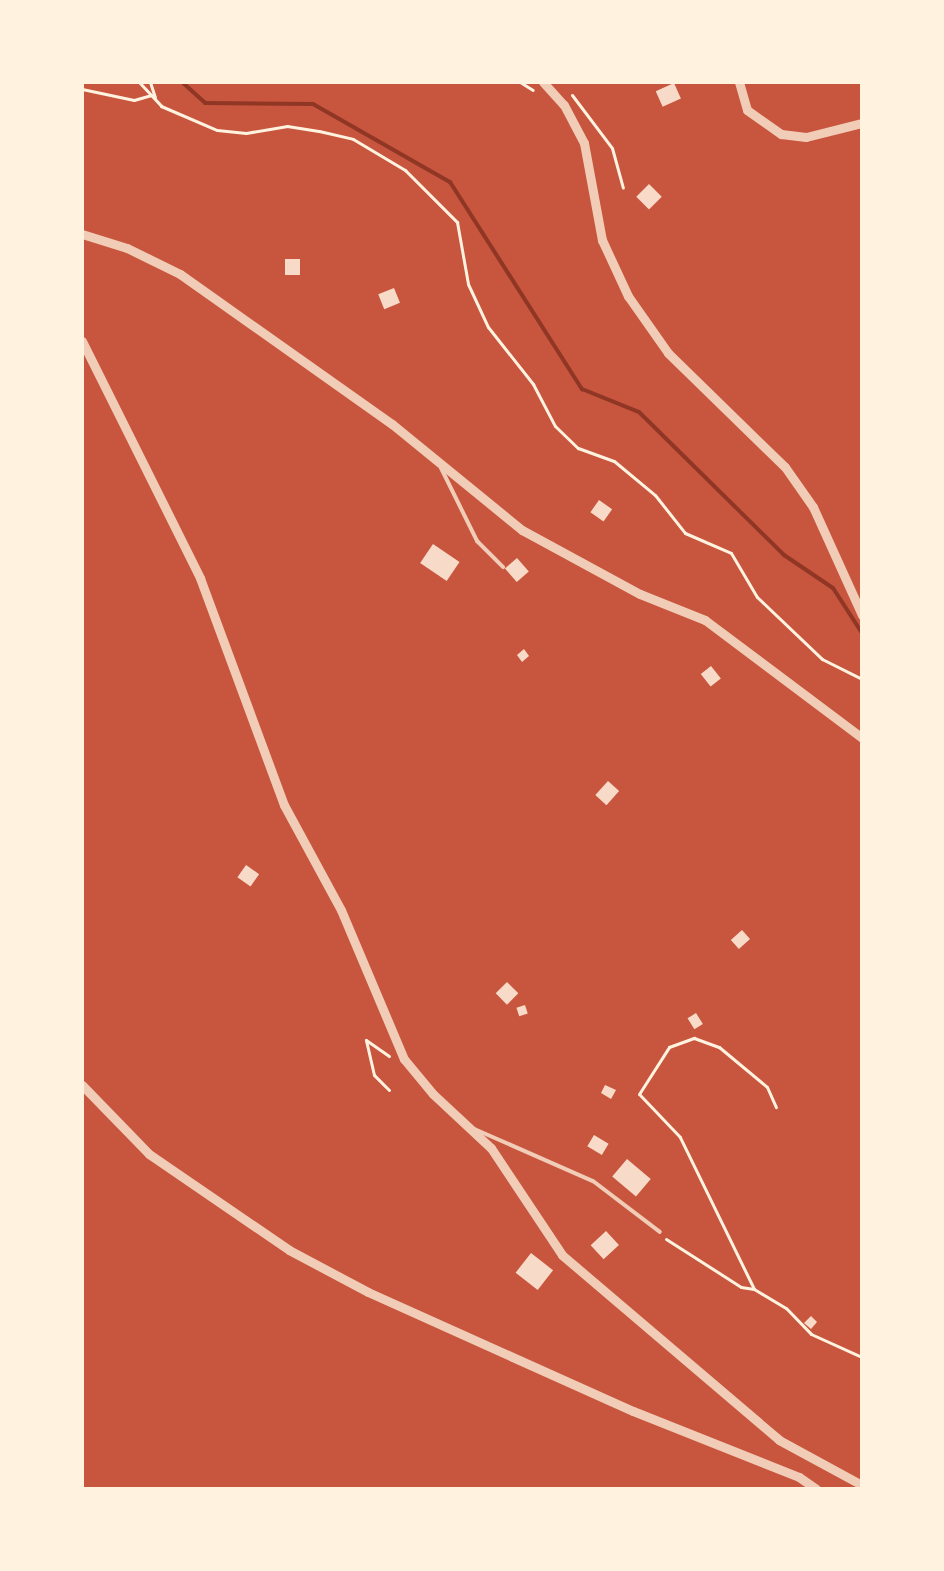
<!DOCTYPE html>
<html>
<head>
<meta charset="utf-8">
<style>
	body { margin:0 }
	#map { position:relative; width:944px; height:1571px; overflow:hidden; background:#c8553d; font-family:"DejaVu Sans",sans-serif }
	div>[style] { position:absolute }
	.stream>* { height:4px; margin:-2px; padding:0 2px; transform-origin:2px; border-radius:2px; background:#8f3625 }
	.building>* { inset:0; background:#f7dbc8; transform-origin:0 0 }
	.path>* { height:3px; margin:-1.5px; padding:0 1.5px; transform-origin:1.5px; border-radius:1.5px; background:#fff3e0 }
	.service>* { height:4px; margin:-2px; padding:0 2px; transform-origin:2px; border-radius:2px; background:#f1ccb7 }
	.tertiary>* { height:9px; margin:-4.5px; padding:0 4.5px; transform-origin:4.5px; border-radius:4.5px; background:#f1ccb7 }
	span { translate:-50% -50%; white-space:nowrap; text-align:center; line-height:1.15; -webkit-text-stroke:6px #fff3e0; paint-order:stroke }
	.frame { position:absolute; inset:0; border:84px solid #fff3e0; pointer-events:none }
</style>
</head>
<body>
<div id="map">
	<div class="stream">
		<div style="left:182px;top:82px;width:31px;rotate:42deg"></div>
		<div style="left:205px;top:103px;width:108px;rotate:0.5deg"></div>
		<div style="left:313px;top:104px;width:158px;rotate:29.7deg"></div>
		<div style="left:450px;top:182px;width:246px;rotate:57.5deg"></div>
		<div style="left:582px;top:389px;width:61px;rotate:22deg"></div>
		<div style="left:639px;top:412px;width:204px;rotate:44.6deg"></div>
		<div style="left:784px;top:555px;width:59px;rotate:34deg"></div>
		<div style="left:833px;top:588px;width:54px;rotate:57.2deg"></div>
	</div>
	<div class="building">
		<div style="left:674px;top:83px;width:17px;height:20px;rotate:66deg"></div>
		<div style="left:649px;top:184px;width:18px;height:18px;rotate:45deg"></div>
		<div style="left:285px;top:259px;width:15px;height:16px"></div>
		<div style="left:394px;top:288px;width:16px;height:17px;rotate:68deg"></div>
		<div style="left:599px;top:500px;width:16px;height:15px;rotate:35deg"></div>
		<div style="left:433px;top:544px;width:32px;height:23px;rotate:34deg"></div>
		<div style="left:517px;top:558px;width:18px;height:16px;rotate:49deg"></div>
		<div style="clip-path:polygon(524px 649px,529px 656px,522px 662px,517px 655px)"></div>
		<div style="left:711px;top:666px;width:16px;height:13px;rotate:52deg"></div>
		<div style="left:608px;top:781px;width:15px;height:19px;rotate:42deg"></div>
		<div style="left:246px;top:865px;width:16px;height:15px;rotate:35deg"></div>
		<div style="left:742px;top:930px;width:12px;height:15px;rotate:48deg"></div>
		<div style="left:507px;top:982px;width:16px;height:16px;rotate:45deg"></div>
		<div style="left:525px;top:1005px;width:9px;height:9px;rotate:72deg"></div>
		<div style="left:696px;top:1013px;width:13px;height:10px;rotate:58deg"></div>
		<div style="clip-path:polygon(605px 1085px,616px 1090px,611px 1099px,601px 1093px)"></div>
		<div style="left:594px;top:1135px;width:17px;height:13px;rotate:31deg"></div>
		<div style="left:627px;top:1159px;width:31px;height:23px;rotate:40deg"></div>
		<div style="left:606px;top:1231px;width:19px;height:21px;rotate:47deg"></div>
		<div style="left:531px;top:1253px;width:28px;height:25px;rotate:38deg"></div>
		<div style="clip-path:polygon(811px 1316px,817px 1322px,811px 1329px,804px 1323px)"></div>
	</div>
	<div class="path">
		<div style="left:139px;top:82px;width:33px;rotate:47deg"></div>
		<div style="left:161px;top:106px;width:61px;rotate:23.2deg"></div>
		<div style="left:217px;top:130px;width:29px;rotate:6deg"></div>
		<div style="left:246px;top:133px;width:42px;rotate:-9.7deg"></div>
		<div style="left:287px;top:126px;width:32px;rotate:9deg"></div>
		<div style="left:319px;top:131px;width:35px;rotate:13deg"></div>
		<div style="left:353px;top:139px;width:61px;rotate:30.8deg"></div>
		<div style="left:405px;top:170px;width:74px;rotate:45deg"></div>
		<div style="left:457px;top:222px;width:63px;rotate:79.9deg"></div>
		<div style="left:468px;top:284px;width:47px;rotate:65.1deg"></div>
		<div style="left:488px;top:327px;width:73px;rotate:51.7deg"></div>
		<div style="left:533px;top:384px;width:47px;rotate:62.4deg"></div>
		<div style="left:555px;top:426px;width:32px;rotate:44deg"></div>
		<div style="left:578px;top:448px;width:38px;rotate:20deg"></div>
		<div style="left:614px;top:461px;width:53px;rotate:39.7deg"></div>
		<div style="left:655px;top:495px;width:48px;rotate:51.7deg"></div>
		<div style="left:685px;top:533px;width:50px;rotate:23.5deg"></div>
		<div style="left:731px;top:553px;width:51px;rotate:59.4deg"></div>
		<div style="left:757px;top:597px;width:90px;rotate:43.6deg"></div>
		<div style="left:822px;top:659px;width:45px;rotate:26.6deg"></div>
		<div style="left:150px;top:82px;width:16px;rotate:72deg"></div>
		<div style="left:520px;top:82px;width:15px;rotate:32deg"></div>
		<div style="left:82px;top:89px;width:53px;rotate:11.9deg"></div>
		<div style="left:134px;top:100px;width:18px;rotate:-16deg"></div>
		<div style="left:572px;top:95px;width:66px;rotate:53deg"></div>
		<div style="left:612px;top:148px;width:41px;rotate:74.6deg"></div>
		<div style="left:389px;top:1090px;width:21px;rotate:-135deg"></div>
		<div style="left:374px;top:1075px;width:36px;rotate:-103deg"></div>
		<div style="left:366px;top:1040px;width:28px;rotate:35deg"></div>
		<div style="left:666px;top:1239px;width:89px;rotate:32.6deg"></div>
		<div style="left:741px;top:1287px;width:13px;rotate:9deg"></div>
		<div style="left:754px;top:1289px;width:169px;rotate:-116deg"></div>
		<div style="left:680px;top:1137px;width:59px;rotate:-133.6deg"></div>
		<div style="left:639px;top:1094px;width:56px;rotate:-57.4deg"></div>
		<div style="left:669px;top:1047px;width:27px;rotate:-20deg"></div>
		<div style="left:694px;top:1038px;width:27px;rotate:20deg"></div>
		<div style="left:719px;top:1047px;width:62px;rotate:39.8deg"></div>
		<div style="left:767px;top:1087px;width:22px;rotate:66deg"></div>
		<div style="left:754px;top:1289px;width:37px;rotate:31deg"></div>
		<div style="left:786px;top:1308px;width:36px;rotate:46deg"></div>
		<div style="left:811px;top:1334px;width:56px;rotate:24.3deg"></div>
	</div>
	<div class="service">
		<div style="left:441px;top:468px;width:81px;rotate:63.7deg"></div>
		<div style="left:477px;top:541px;width:37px;rotate:45deg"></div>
		<div style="left:472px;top:1128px;width:132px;rotate:23.7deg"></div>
		<div style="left:593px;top:1181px;width:84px;rotate:37.3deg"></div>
	</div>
	<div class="tertiary">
		<div style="left:543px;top:82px;width:31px;rotate:48deg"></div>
		<div style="left:564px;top:105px;width:43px;rotate:62.2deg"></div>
		<div style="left:584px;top:143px;width:99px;rotate:79.5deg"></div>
		<div style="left:602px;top:240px;width:62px;rotate:65.1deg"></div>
		<div style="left:628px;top:296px;width:70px;rotate:54.9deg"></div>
		<div style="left:668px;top:353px;width:163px;rotate:44.3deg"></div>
		<div style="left:785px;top:467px;width:49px;rotate:55deg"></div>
		<div style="left:813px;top:507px;width:119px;rotate:65.6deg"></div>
		<div style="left:739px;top:82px;width:29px;rotate:74deg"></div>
		<div style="left:747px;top:110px;width:42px;rotate:35.2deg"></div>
		<div style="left:781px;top:134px;width:25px;rotate:7deg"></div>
		<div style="left:806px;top:137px;width:58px;rotate:-14deg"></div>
		<div style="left:82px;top:234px;width:47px;rotate:17.3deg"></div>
		<div style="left:127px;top:248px;width:59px;rotate:26.1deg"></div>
		<div style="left:180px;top:274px;width:260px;rotate:35.3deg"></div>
		<div style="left:392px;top:424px;width:168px;rotate:39.2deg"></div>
		<div style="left:522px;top:530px;width:134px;rotate:28.5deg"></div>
		<div style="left:640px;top:594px;width:70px;rotate:21.8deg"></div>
		<div style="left:705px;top:620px;width:196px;rotate:36.9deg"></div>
		<div style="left:82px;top:341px;width:265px;rotate:63.5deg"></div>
		<div style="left:200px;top:578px;width:242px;rotate:69.7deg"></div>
		<div style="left:284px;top:805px;width:119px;rotate:61.5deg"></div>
		<div style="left:341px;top:910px;width:162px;rotate:67.1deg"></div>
		<div style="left:404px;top:1059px;width:45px;rotate:50.4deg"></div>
		<div style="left:433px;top:1094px;width:79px;rotate:43deg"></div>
		<div style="left:491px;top:1148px;width:128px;rotate:56.4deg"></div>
		<div style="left:562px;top:1255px;width:285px;rotate:40.4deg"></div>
		<div style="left:779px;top:1440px;width:94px;rotate:28.5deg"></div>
		<div style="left:82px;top:1085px;width:96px;rotate:45.8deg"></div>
		<div style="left:149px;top:1154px;width:170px;rotate:34.4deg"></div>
		<div style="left:289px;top:1250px;width:89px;rotate:28deg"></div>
		<div style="left:368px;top:1292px;width:290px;rotate:24.2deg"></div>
		<div style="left:633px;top:1411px;width:179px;rotate:21.7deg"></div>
		<div style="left:799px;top:1477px;width:21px;rotate:35deg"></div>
	</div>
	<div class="frame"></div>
</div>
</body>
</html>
